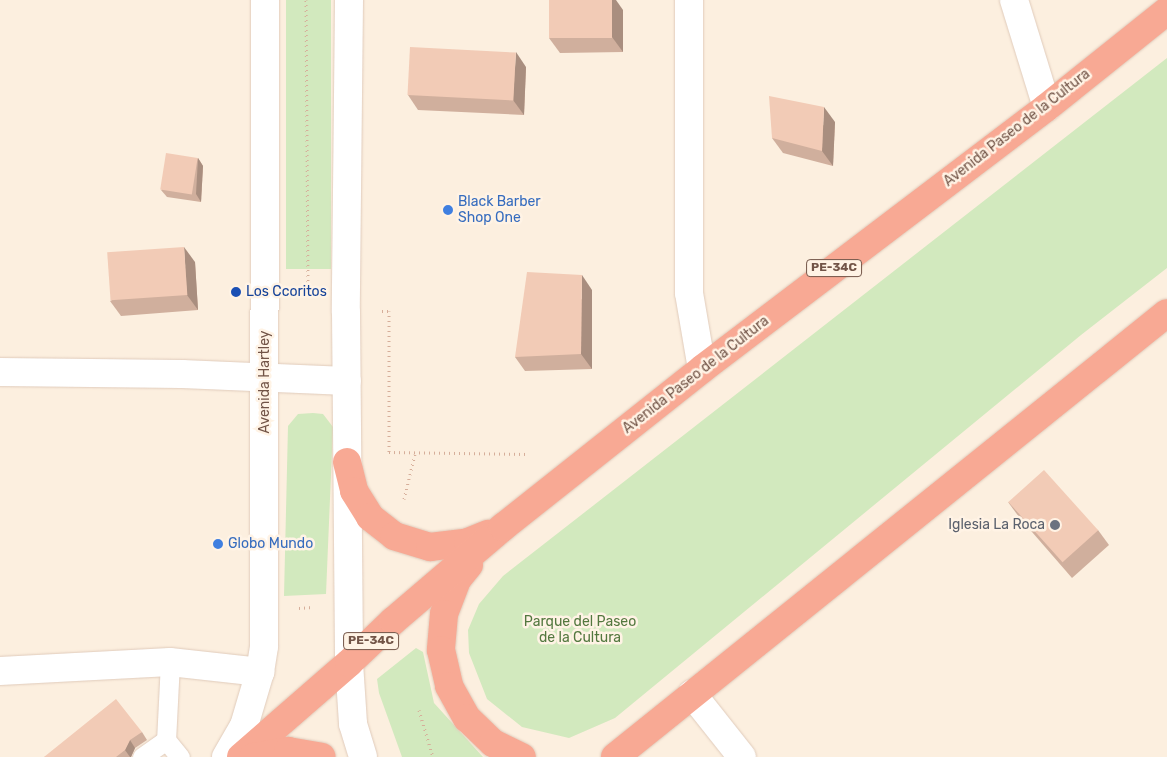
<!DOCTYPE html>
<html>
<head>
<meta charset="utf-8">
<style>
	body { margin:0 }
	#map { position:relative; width:1167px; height:757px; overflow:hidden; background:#fcefdf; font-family:Rubik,sans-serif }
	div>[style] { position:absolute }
	.green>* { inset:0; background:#d2e9be; transform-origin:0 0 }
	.path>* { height:3px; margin-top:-1.5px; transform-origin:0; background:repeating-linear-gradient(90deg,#d6ae9a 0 1px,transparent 0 5px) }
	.roads { filter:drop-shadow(0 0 1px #e0cbbb) drop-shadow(0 0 1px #e0cbbb) }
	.lane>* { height:19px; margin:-9.5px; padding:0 9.5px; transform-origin:9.5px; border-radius:9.5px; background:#fff }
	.street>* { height:28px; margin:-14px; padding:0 14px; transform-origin:14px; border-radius:14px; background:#fff }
	.secondary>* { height:28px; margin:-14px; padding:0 14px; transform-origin:14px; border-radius:14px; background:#fff }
	.highway>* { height:28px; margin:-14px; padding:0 14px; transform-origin:14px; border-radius:14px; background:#f8a994 }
	.wall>* { inset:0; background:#d0af9d }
	.shaded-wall>* { inset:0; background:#a98e7f }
	.building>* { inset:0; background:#f2cbb6; transform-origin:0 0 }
	.dots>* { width:14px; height:14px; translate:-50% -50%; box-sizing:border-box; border:2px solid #fff3e5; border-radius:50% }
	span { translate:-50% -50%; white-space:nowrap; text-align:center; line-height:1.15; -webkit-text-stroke:5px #fff3e5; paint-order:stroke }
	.shield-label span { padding:1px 4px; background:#fff3e5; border:1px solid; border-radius:4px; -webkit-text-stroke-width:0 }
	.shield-label { font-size:12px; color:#725447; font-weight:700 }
	.street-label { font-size:14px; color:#725447 }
	.shop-label { font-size:14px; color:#366cbe }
	.left { translate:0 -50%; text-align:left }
	.transit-label { font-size:14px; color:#164399 }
	.worship-label { font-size:14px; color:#5b616d }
	.right { translate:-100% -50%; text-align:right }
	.park-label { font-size:14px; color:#53783f }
</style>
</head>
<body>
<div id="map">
	<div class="green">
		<div style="left:286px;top:0;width:45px;height:269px"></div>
		<div style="clip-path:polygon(1167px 58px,1167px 268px,1081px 335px,615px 718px,569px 738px,522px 727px,487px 699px,469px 653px,468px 630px,479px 604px,503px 576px)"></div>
		<div style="clip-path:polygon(313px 413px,323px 414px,333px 427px,326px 594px,284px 596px,288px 426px,298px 414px)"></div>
		<div style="clip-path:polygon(416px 648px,423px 652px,434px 703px,483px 757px,402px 757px,379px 693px,377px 679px)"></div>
	</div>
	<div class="path">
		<div style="left:306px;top:0;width:286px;rotate:89.6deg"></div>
		<div style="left:382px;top:311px;width:7px"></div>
		<div style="left:389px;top:311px;width:141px;rotate:90deg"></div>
		<div style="left:389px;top:452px;width:140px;rotate:0.8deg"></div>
		<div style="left:404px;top:499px;width:46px;rotate:-76.3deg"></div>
		<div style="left:299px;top:608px;width:14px;rotate:-4deg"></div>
		<div style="left:419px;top:710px;width:49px;rotate:73.4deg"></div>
	</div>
	<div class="roads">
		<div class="lane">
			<div style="left:170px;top:662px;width:78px;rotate:92.9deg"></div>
			<div style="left:166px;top:740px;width:22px;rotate:51deg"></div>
			<div style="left:142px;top:757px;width:29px;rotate:-35deg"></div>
		</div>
		<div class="street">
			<div style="left:689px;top:0;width:293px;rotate:90deg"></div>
			<div style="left:689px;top:293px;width:77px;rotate:80.3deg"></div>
			<div style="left:1014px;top:0;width:112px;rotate:72.9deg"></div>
			<div style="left:0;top:372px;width:182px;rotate:0.6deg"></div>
			<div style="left:182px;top:374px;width:165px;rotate:2.4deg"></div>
			<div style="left:0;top:671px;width:170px;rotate:-3deg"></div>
			<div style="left:170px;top:662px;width:91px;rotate:6.3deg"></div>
			<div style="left:692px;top:694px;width:80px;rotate:51.6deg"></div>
		</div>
		<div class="secondary">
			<div style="left:349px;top:0;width:312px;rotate:90.6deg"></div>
			<div style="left:346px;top:312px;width:351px;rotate:89.5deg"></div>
			<div style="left:349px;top:663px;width:61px;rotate:86.2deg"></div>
			<div style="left:353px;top:724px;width:34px;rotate:73deg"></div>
			<div style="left:226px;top:757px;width:36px;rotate:-60deg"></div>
			<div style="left:244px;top:726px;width:56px;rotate:-73.5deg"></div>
			<div style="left:260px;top:672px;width:26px;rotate:-81deg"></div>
			<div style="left:264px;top:646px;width:646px;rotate:-89.91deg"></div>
		</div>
		<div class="highway">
			<div style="left:347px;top:462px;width:30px;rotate:76deg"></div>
			<div style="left:354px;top:491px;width:31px;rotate:58deg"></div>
			<div style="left:370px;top:517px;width:31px;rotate:38deg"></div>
			<div style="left:394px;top:536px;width:38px;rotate:17deg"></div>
			<div style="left:430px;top:547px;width:38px;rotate:-7deg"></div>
			<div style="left:468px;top:542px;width:22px;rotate:-22deg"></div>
			<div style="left:469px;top:565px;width:19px;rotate:129deg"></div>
			<div style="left:457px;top:580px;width:36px;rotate:111deg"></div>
			<div style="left:444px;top:614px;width:36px;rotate:95deg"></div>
			<div style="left:441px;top:650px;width:37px;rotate:77deg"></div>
			<div style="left:449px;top:686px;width:37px;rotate:61deg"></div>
			<div style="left:467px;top:718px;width:36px;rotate:44deg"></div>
			<div style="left:493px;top:743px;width:32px;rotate:26deg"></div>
			<div style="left:241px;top:757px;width:143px;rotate:-41deg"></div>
			<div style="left:349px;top:663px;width:61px;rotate:-43.7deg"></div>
			<div style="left:393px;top:621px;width:145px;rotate:-40.5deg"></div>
			<div style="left:503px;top:527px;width:254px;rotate:-38.4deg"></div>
			<div style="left:702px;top:369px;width:433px;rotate:-37.2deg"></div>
			<div style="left:1047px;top:107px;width:154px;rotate:-38.7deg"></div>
			<div style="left:253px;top:757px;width:36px;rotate:-10deg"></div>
			<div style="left:288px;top:751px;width:34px;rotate:10deg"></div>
			<div style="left:615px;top:757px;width:708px;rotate:-38.81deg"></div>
		</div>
	</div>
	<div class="wall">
		<div style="clip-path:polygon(623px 10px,623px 52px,560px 53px,549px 38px)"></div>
		<div style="clip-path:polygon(526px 67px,524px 115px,418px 110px,408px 95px)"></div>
		<div style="clip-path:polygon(835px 122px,833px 166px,783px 153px,772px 138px)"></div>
		<div style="clip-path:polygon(198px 158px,203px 166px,201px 202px,167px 197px,161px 190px)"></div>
		<div style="clip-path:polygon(195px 262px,198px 310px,121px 316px,110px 301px)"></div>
		<div style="clip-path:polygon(592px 290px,592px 369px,525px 371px,515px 357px)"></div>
		<div style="clip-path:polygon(1008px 502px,1098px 530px,1109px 545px,1072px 578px,1019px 517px)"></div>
		<div style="clip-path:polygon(142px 732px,147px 740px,135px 748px,131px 757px,44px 757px)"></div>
	</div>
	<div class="shaded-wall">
		<div style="clip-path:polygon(612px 0,616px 0,623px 10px,623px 52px,612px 37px)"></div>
		<div style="clip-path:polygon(516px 52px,526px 67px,524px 115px,513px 100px)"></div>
		<div style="clip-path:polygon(824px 107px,835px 122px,833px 166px,822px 151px)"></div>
		<div style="clip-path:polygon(198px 158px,203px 166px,201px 202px,196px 194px)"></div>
		<div style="clip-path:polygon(184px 247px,195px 262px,198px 310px,187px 295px)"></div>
		<div style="clip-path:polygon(582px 275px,592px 290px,592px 369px,581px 354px)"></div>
		<div style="clip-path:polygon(130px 740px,135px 748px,131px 757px,130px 757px,125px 750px)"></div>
	</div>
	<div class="building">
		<div style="left:549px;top:0;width:63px;height:38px"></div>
		<div style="left:410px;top:47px;width:106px;height:48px;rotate:3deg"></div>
		<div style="clip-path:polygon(769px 96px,824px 107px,822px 151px,772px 138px)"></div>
		<div style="left:166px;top:153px;width:32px;height:37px;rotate:9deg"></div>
		<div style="left:184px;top:247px;width:48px;height:77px;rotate:86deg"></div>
		<div style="clip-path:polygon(527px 272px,582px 275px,581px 354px,515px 357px)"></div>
		<div style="left:1044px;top:470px;width:81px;height:48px;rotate:48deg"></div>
		<div style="clip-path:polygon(116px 699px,142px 732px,130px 740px,125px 750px,116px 757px,44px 757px)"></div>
	</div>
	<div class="dots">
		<div style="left:448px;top:210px;background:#3f7fe0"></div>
		<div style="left:236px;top:292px;background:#1a4fb4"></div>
		<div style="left:1055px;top:525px;background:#6b7280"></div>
		<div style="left:218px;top:544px;background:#3f7fe0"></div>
	</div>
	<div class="shield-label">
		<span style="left:834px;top:268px">PE-34C</span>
		<span style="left:371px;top:641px">PE-34C</span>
	</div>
	<div class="street-label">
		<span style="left:1017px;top:128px;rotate:-38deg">Avenida Paseo de la Cultura</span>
		<span style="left:696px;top:375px;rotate:-38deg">Avenida Paseo de la Cultura</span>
		<span style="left:265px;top:382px;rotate:-90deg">Avenida Hartley</span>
	</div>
	<div class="shop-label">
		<span class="left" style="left:458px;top:210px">Black Barber<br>Shop One</span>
		<span class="left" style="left:228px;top:544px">Globo Mundo</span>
	</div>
	<div class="transit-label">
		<span class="left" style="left:246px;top:292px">Los Ccoritos</span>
	</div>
	<div class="worship-label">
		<span class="right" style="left:1045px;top:525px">Iglesia La Roca</span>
	</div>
	<div class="park-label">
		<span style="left:580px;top:630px">Parque del Paseo<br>de la Cultura</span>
	</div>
</div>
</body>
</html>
